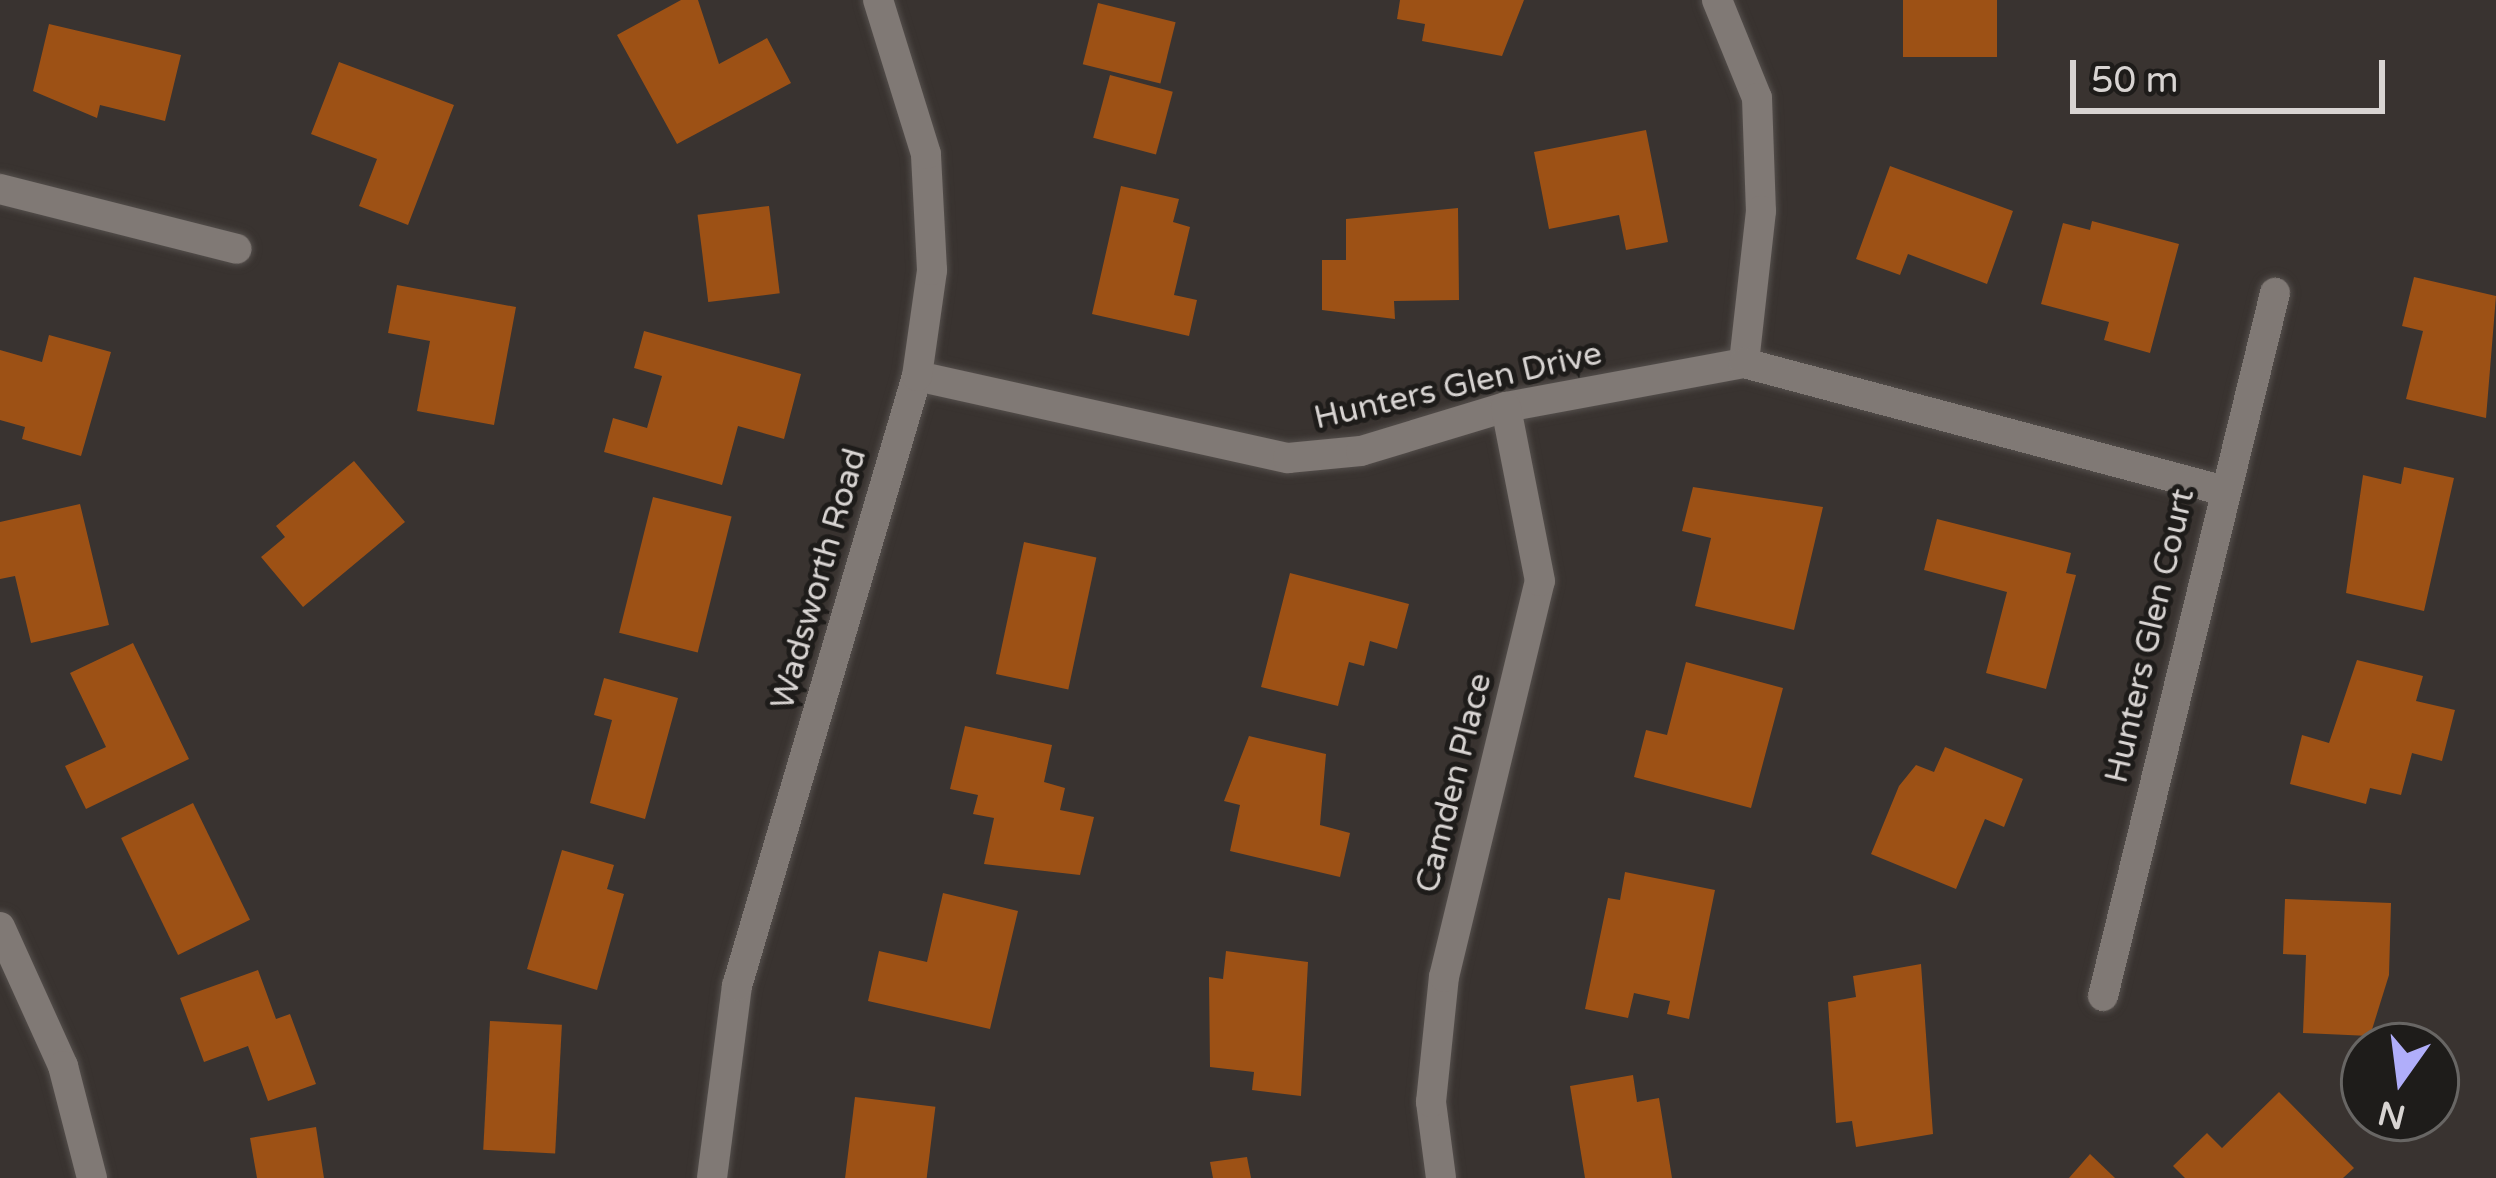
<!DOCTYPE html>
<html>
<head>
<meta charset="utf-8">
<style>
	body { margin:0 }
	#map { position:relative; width:2496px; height:1178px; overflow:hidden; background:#393330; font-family:"Varela Round",sans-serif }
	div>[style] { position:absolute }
	.building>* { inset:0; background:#9d5115; transform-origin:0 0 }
	.roads { filter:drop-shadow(0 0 3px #544f4c) drop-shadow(0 0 3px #544f4c) }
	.minor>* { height:30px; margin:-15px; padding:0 15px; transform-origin:15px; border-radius:15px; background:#807975 }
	span { translate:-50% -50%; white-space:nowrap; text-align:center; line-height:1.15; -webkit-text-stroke:10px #1e1c1a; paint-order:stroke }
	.street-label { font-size:33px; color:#d8d4d2 }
	.north { position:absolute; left:2340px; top:1022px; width:120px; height:120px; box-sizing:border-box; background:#1e1c1a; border:3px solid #686664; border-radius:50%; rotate:194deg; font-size:33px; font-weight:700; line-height:48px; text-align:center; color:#d8d4d2 }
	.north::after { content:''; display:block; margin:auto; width:42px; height:54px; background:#b0aefa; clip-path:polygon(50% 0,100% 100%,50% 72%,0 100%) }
	.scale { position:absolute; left:2070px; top:60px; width:315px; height:54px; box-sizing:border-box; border:6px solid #d8d4d2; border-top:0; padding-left:15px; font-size:36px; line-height:42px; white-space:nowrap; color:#d8d4d2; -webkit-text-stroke:9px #1e1c1a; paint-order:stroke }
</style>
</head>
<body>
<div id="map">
	<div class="building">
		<div style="clip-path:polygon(681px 0,698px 0,719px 64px,767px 38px,791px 83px,677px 144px,617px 35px)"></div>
		<div style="clip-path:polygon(1400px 0,1524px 0,1502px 56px,1422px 41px,1425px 24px,1397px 19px)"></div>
		<div style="left:1903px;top:0;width:94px;height:57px"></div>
		<div style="left:1098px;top:3px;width:80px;height:63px;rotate:14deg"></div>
		<div style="clip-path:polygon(49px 24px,181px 55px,165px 121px,100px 105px,97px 118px,33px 91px)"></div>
		<div style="clip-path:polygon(339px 62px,454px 105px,408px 225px,359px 206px,377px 159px,311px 134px)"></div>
		<div style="left:1110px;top:75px;width:65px;height:65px;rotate:15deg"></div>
		<div style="clip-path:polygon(1646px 130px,1668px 242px,1626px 250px,1619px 215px,1549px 229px,1534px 152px)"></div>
		<div style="clip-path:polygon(1890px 166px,2013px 211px,1987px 284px,1908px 254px,1900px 275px,1856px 259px)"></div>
		<div style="clip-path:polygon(1121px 186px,1179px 199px,1173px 222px,1190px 227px,1174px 295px,1197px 300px,1189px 336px,1092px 314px)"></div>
		<div style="left:769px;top:206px;width:88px;height:72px;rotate:83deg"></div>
		<div style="clip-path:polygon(1458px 208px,1459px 300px,1394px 301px,1395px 319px,1322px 310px,1322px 260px,1346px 260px,1346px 219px)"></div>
		<div style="clip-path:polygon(2092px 221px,2179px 244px,2150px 353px,2104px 340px,2109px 322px,2041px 304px,2063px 223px,2090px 230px)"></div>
		<div style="clip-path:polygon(2414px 277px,2496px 296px,2486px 418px,2406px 399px,2423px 331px,2402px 326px)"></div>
		<div style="clip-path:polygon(397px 285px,516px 307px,494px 425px,417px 411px,430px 341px,388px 333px)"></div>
		<div style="clip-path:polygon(644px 331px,801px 374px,784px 439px,738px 426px,722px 485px,604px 452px,613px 418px,647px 428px,662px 376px,634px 368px)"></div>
		<div style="clip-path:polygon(49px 335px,111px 352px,81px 456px,22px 439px,25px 427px,0 420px,0 350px,42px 362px)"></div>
		<div style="clip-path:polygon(354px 461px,405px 522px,303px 607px,261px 557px,285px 537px,276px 526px)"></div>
		<div style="clip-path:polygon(2404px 467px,2454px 478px,2424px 611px,2346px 593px,2363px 475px,2401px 484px)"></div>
		<div style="clip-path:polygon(1693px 487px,1823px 507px,1794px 630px,1695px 606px,1711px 538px,1682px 531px)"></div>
		<div style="left:653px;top:497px;width:81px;height:140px;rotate:14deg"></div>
		<div style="clip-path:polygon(80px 504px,109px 625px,31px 643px,15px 576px,0 579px,0 522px)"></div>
		<div style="clip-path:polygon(1937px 519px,2071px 553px,2066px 573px,2076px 575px,2046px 689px,1986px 673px,2007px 592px,1924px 570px)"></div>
		<div style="left:1024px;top:542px;width:74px;height:135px;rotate:12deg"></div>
		<div style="clip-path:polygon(1290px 573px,1409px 604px,1397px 649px,1370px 641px,1364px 666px,1349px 662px,1338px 706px,1261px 687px)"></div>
		<div style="clip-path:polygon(133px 643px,189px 759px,86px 809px,65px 766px,106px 747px,70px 673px)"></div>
		<div style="clip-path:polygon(2357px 660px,2423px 676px,2416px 701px,2455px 710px,2442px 761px,2412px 753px,2401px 795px,2370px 788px,2366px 804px,2290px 784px,2302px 735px,2329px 743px)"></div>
		<div style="clip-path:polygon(1686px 662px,1783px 688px,1751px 808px,1634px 777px,1646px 730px,1667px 735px)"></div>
		<div style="clip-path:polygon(604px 678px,678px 698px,645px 819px,590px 803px,612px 720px,594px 715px)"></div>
		<div style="clip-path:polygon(965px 726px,1052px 745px,1044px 782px,1065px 788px,1060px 810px,1094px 817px,1080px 875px,984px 864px,994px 818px,973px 814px,978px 795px,950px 789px)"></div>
		<div style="clip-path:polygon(1249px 736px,1326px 754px,1320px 825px,1350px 833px,1340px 877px,1230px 851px,1240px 805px,1224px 801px)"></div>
		<div style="clip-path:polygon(1945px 747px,2023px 779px,2004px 827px,1985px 819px,1956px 889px,1871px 854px,1899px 786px,1916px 765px,1934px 772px)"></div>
		<div style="left:193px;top:803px;width:130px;height:80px;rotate:64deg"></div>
		<div style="clip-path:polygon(562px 850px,614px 865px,607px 889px,624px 894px,597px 990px,527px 969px)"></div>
		<div style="clip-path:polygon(1625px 872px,1715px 890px,1689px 1019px,1667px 1014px,1670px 1001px,1634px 993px,1628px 1018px,1585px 1009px,1608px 898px,1620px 900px)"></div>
		<div style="clip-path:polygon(943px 893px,1018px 911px,990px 1029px,868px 1001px,879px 951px,927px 962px)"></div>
		<div style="clip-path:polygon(2285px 899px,2391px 903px,2389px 975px,2370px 1036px,2303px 1033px,2306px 955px,2283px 954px)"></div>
		<div style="clip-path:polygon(1226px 951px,1308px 962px,1301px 1096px,1252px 1090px,1254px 1072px,1210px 1067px,1209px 977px,1223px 979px)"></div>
		<div style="clip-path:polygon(1921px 964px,1933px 1134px,1856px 1147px,1852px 1121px,1836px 1123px,1828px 1002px,1856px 997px,1853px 976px)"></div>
		<div style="clip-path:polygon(258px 970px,276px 1019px,290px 1014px,316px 1084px,268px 1101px,248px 1046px,204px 1062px,180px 998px)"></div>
		<div style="left:490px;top:1021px;width:72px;height:129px;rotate:3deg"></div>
		<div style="clip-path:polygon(1633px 1075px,1637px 1102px,1659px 1098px,1672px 1178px,1585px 1178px,1570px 1086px)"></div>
		<div style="clip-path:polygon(2279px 1092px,2354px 1168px,2343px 1178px,2185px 1178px,2173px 1166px,2207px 1133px,2222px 1148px)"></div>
		<div style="left:855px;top:1097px;width:81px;height:82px;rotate:7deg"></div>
		<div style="clip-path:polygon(316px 1127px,324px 1178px,257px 1178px,250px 1138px)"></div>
		<div style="clip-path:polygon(2090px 1154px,2115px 1178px,2069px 1178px)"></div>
		<div style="clip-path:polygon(1247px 1157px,1251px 1178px,1213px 1178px,1210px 1162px)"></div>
	</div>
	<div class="roads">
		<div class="minor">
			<div style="left:1717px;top:0;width:106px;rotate:67.8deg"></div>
			<div style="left:1757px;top:98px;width:113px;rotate:88deg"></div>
			<div style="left:1761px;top:211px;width:153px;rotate:96.4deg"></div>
			<div style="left:0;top:189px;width:244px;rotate:14.2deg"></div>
			<div style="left:917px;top:376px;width:380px;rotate:12.5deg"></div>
			<div style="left:1288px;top:458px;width:73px;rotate:-5.5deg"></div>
			<div style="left:1361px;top:451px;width:152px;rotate:-16.9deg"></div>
			<div style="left:1506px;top:407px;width:242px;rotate:-10.5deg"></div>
			<div style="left:1744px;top:363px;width:494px;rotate:14.9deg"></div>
			<div style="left:0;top:927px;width:153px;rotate:65.6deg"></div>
			<div style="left:63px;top:1066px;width:116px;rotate:75.5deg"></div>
			<div style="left:2103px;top:996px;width:724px;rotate:-76.25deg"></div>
			<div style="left:712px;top:1178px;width:194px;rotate:-82.6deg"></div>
			<div style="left:737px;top:986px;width:636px;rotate:-73.56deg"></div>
			<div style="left:917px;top:376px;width:107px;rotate:-81.9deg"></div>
			<div style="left:932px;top:270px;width:116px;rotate:-93deg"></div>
			<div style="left:926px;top:154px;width:161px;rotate:-107.3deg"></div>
			<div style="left:1441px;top:1178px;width:77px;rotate:-97.5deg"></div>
			<div style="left:1431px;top:1102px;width:126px;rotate:-84.1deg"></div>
			<div style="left:1444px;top:977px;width:407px;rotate:-76.4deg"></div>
			<div style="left:1540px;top:581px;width:177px;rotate:-101.1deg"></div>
		</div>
	</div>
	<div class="street-label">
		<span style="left:1458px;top:386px;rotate:-13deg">Hunters Glen Drive</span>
		<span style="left:819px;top:579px;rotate:-74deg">Wadsworth Road</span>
		<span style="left:2150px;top:636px;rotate:-77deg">Hunters Glen Court</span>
		<span style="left:1454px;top:783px;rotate:-76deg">Camden Place</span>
	</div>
	<div class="north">N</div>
	<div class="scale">50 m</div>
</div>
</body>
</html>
